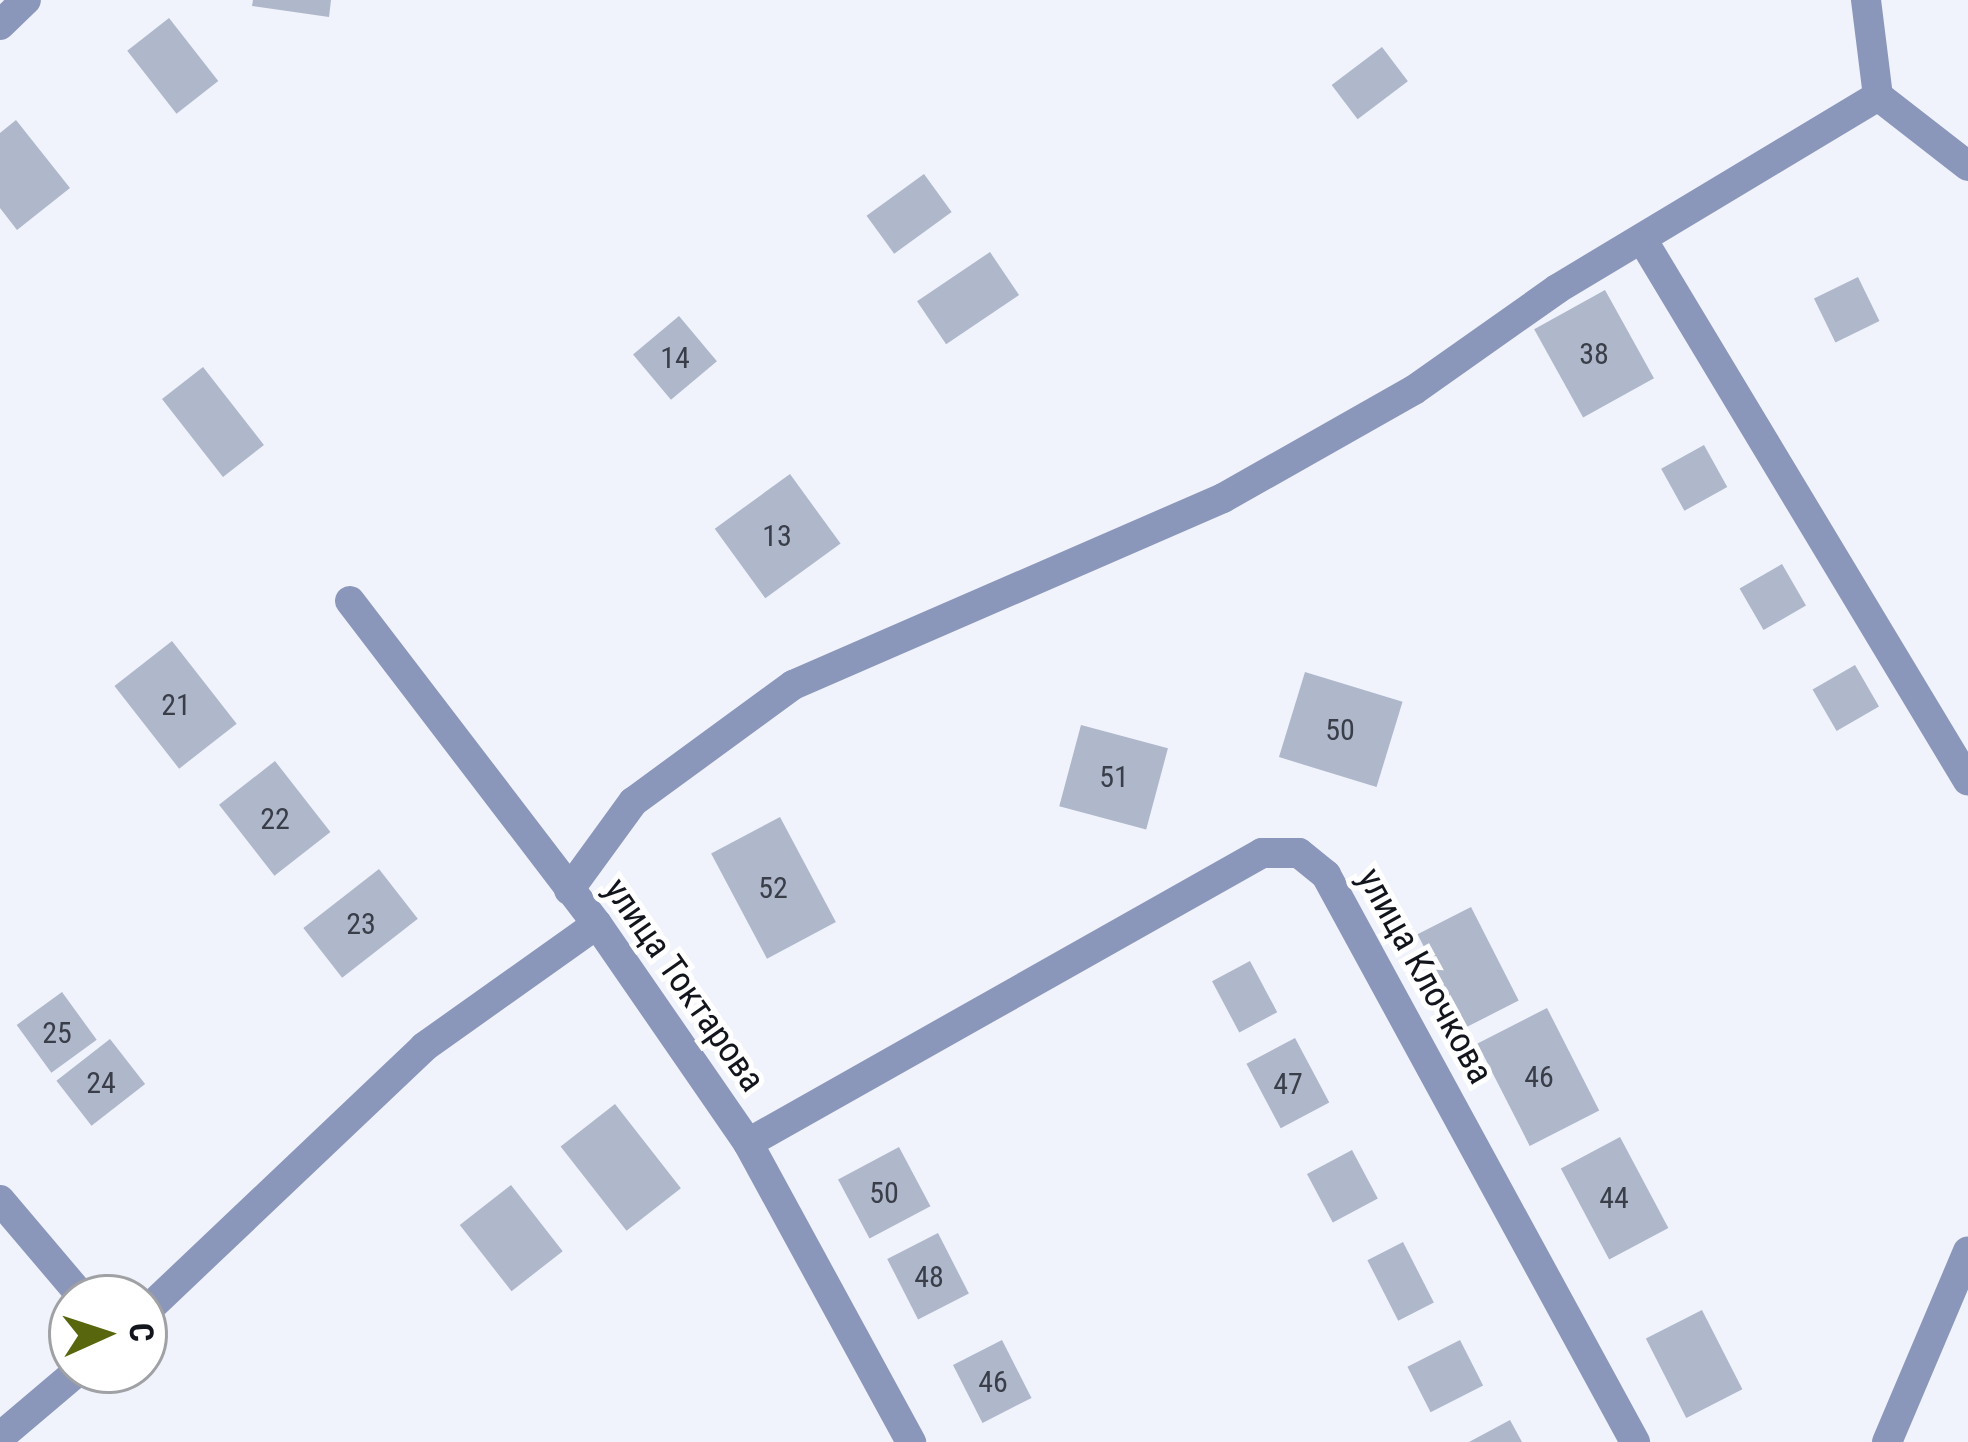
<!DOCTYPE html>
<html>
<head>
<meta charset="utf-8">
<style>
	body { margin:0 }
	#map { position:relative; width:1968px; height:1442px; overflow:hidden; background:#f0f3fc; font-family:"Roboto Condensed",sans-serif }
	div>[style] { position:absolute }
	.building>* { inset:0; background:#afb7cb; transform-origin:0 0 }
	.minor>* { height:30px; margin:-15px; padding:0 15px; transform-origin:15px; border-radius:15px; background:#8a97bb }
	span { translate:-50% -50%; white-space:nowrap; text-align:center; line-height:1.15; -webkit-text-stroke:10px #fff; paint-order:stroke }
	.number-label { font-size:30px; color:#393e48 }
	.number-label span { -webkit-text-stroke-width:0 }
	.street-label { font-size:36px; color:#12151c }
	.north { position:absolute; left:48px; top:1274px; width:120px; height:120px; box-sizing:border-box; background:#fff; border:3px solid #a0a1a4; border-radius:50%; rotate:87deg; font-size:33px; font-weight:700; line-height:48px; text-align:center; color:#12151c }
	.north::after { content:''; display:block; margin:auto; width:42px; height:54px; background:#58660d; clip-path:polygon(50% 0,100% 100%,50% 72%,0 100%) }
</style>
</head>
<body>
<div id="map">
	<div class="building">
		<div style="clip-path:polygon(253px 0,331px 0,329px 17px,252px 6px)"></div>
		<div style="left:169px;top:18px;width:80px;height:53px;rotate:52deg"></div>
		<div style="left:1382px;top:47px;width:43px;height:63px;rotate:53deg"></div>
		<div style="clip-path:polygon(16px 120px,70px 188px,17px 230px,0 208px,0 133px)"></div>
		<div style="left:924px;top:174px;width:47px;height:71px;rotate:54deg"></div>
		<div style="left:990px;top:252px;width:52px;height:88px;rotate:56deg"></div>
		<div style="left:1858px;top:277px;width:49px;height:49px;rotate:64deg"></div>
		<div style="left:1605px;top:290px;width:101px;height:81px;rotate:61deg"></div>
		<div style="left:679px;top:316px;width:59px;height:60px;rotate:50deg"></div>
		<div style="left:203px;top:367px;width:99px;height:52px;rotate:52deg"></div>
		<div style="left:1704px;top:445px;width:48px;height:49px;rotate:61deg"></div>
		<div style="left:790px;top:474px;width:86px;height:93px;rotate:54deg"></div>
		<div style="left:1782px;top:564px;width:48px;height:49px;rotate:60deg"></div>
		<div style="left:172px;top:641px;width:105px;height:73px;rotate:52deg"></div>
		<div style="left:1855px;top:665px;width:48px;height:49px;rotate:60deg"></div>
		<div style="left:1305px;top:672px;width:102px;height:89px;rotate:17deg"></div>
		<div style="left:1081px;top:725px;width:90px;height:84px;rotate:15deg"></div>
		<div style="left:275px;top:761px;width:90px;height:71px;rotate:52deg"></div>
		<div style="left:780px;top:817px;width:119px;height:78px;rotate:62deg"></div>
		<div style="left:379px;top:869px;width:63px;height:96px;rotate:52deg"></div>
		<div style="left:1471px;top:907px;width:105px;height:60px;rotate:63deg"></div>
		<div style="left:1250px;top:961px;width:58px;height:43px;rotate:62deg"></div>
		<div style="left:62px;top:992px;width:59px;height:56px;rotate:54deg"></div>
		<div style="left:1547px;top:1008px;width:115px;height:78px;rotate:63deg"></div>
		<div style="left:1295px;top:1038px;width:73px;height:55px;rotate:62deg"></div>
		<div style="left:110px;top:1039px;width:57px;height:68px;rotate:52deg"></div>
		<div style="left:615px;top:1104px;width:107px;height:69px;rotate:52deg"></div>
		<div style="left:1620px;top:1137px;width:103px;height:67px;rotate:62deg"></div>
		<div style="left:899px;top:1147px;width:67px;height:69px;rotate:62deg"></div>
		<div style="left:1352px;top:1150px;width:55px;height:51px;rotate:62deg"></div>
		<div style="left:511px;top:1185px;width:84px;height:65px;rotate:52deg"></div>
		<div style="left:938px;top:1233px;width:68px;height:57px;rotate:63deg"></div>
		<div style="left:1403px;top:1242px;width:68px;height:40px;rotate:63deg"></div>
		<div style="left:1702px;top:1310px;width:89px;height:63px;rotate:63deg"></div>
		<div style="left:1002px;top:1340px;width:65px;height:55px;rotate:63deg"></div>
		<div style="left:1460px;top:1340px;width:51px;height:59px;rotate:63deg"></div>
		<div style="clip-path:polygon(1510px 1420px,1522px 1442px,1469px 1442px)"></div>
	</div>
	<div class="minor">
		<div style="left:1866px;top:0;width:97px;rotate:82.9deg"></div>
		<div style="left:0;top:25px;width:36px;rotate:-44deg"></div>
		<div style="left:1878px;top:96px;width:114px;rotate:37.9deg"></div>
		<div style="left:1642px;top:239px;width:632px;rotate:58.97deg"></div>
		<div style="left:350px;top:601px;width:407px;rotate:52.6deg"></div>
		<div style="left:597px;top:924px;width:266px;rotate:55.4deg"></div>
		<div style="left:748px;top:1143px;width:341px;rotate:61.4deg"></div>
		<div style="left:569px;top:890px;width:109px;rotate:-54deg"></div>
		<div style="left:633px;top:802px;width:198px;rotate:-36.2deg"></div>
		<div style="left:793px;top:685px;width:469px;rotate:-23.5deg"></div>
		<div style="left:1223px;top:498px;width:219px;rotate:-29.5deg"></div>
		<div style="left:1414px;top:390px;width:175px;rotate:-35.2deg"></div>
		<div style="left:1557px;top:289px;width:375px;rotate:-31deg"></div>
		<div style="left:748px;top:1143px;width:590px;rotate:-29.43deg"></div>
		<div style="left:1262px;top:853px;width:37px"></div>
		<div style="left:1299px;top:853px;width:35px;rotate:39deg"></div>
		<div style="left:1326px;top:875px;width:646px;rotate:61.41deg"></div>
		<div style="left:0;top:1200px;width:128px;rotate:49.7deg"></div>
		<div style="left:144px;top:1313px;width:386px;rotate:-43.5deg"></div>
		<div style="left:424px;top:1047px;width:212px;rotate:-35.4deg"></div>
		<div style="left:0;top:1437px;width:104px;rotate:-40.3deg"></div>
		<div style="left:1887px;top:1442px;width:207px;rotate:-67deg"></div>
	</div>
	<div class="number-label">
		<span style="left:1594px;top:354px">38</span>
		<span style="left:675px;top:358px">14</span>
		<span style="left:777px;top:536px">13</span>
		<span style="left:176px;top:705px">21</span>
		<span style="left:1340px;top:730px">50</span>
		<span style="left:1114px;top:777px">51</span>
		<span style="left:275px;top:819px">22</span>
		<span style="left:773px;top:888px">52</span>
		<span style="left:361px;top:924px">23</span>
		<span style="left:57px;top:1033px">25</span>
		<span style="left:1539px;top:1077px">46</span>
		<span style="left:101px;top:1083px">24</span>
		<span style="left:1288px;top:1084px">47</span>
		<span style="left:884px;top:1193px">50</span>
		<span style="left:1614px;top:1198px">44</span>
		<span style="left:929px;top:1277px">48</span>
		<span style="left:993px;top:1382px">46</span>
	</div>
	<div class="street-label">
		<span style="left:1425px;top:976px;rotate:61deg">улица Клочкова</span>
		<span style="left:684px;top:985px;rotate:55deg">улица Токтарова</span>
	</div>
	<div class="north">С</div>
</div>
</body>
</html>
